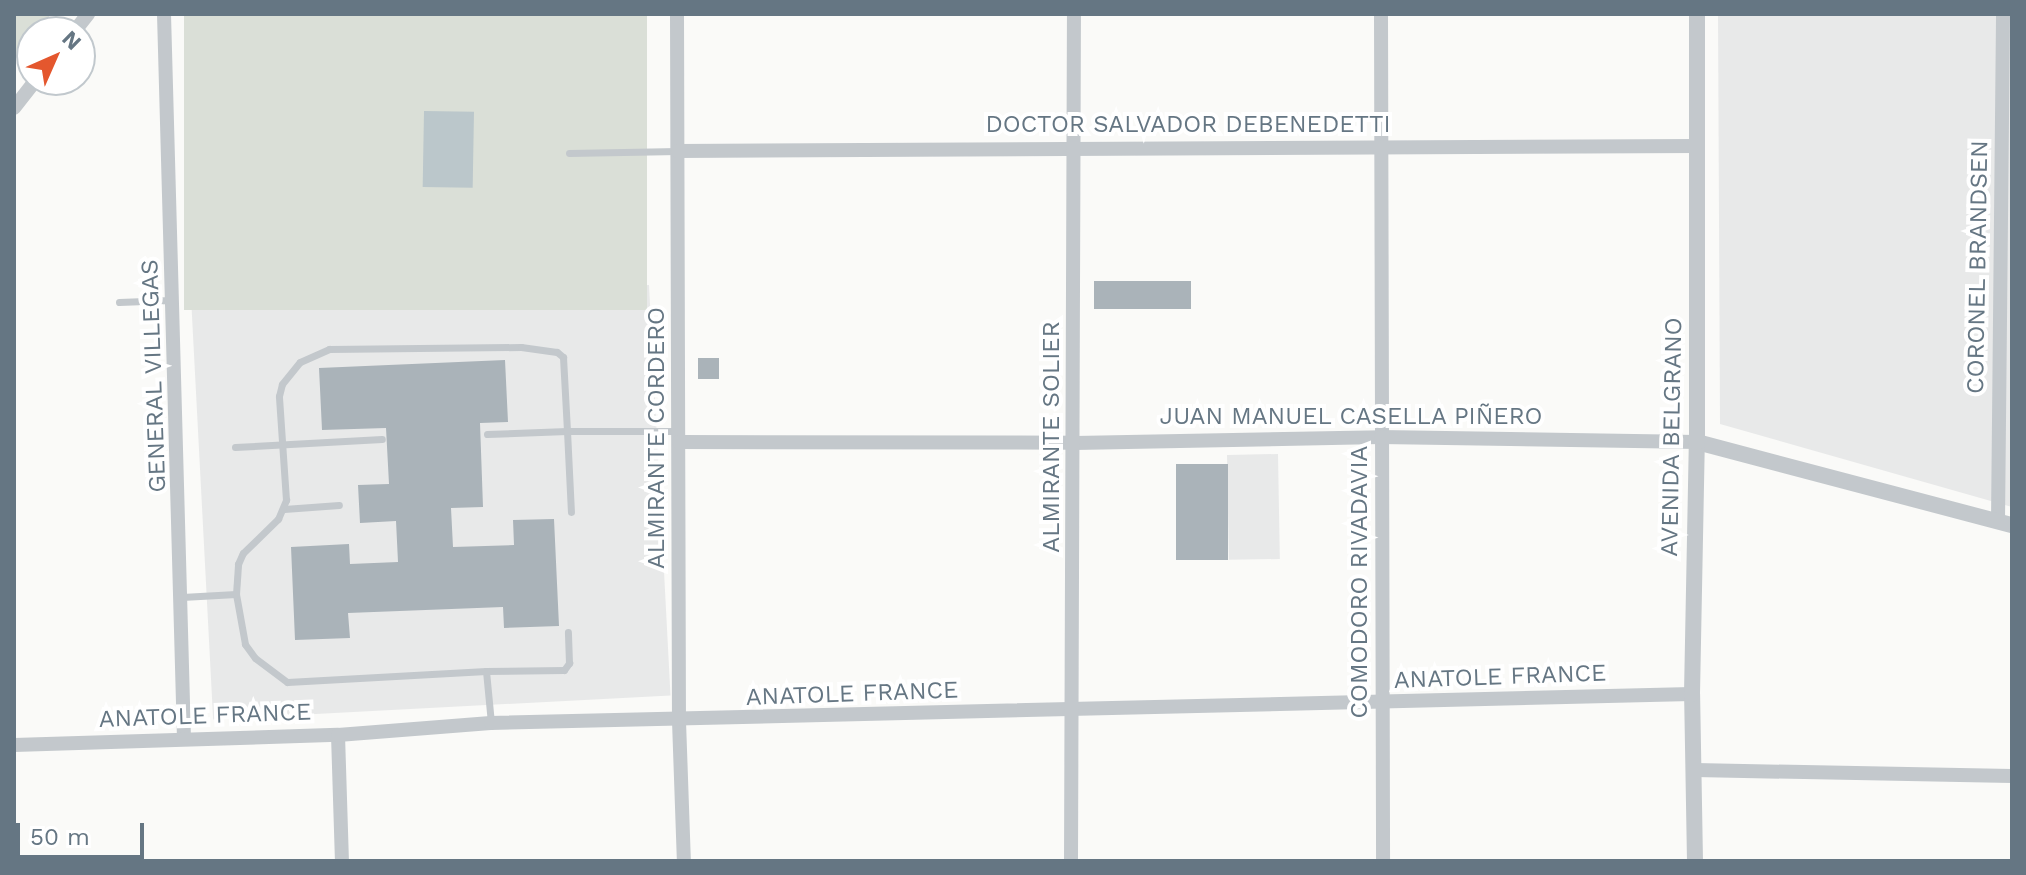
<!DOCTYPE html>
<html>
<head>
<meta charset="utf-8">
<style>
	body { margin:0 }
	#map { position:relative; width:2026px; height:875px; overflow:hidden; background:#fafaf8; font-family:"Work Sans",sans-serif }
	div>[style] { position:absolute }
	.built>* { inset:0; background:#e8e9e9; transform-origin:0 0 }
	.green>* { inset:0; background:#dadfd7; transform-origin:0 0 }
	.water>* { inset:0; background:#bbc7cb; transform-origin:0 0 }
	.building>* { inset:0; background:#aab3b9; transform-origin:0 0 }
	.service>* { height:7px; margin:-3.5px; padding:0 3.5px; transform-origin:3.5px; border-radius:3.5px; background:#c3c8cc }
	.minor>* { height:14px; margin:-7px; padding:0 7px; transform-origin:7px; border-radius:7px; background:#c3c8cc }
	.tertiary>* { height:16px; margin:-8px; padding:0 8px; transform-origin:8px; border-radius:8px; background:#c3c8cc }
	span { translate:-50% -50%; white-space:nowrap; text-align:center; line-height:1.15; -webkit-text-stroke:8px #fff; paint-order:stroke }
	.street-label { font-size:24px; color:#657683 }
	.frame { position:absolute; inset:0; border:16px solid #657683; pointer-events:none }
	.north { position:absolute; left:16px; top:16px; width:80px; height:80px; box-sizing:border-box; background:#fff; border:2px solid #c1c8cd; border-radius:50%; rotate:45deg; font-size:22px; font-weight:700; line-height:32px; text-align:center; color:#657683 }
	.north::after { content:''; display:block; margin:auto; width:28px; height:36px; background:#e4572e; clip-path:polygon(50% 0,100% 100%,50% 72%,0 100%) }
	.scale { position:absolute; left:16px; top:823px; width:128px; height:36px; box-sizing:border-box; border:4px solid #657683; border-top:0; padding-left:10px; font-size:24px; line-height:28px; white-space:nowrap; color:#657683; -webkit-text-stroke:6px #fff; paint-order:stroke }
</style>
</head>
<body>
<div id="map">
	<div class="built">
		<div style="clip-path:polygon(1718px 14px,2004px 14px,2012px 37px,2012px 507px,1720px 424px)"></div>
		<div style="left:649px;top:285px;width:411px;height:458px;rotate:87deg"></div>
		<div style="left:1278px;top:454px;width:105px;height:51px;rotate:89deg"></div>
	</div>
	<div class="green">
		<div style="clip-path:polygon(14px 14px,51px 14px,37px 32px,32px 32px,32px 38px,14px 61px)"></div>
		<div style="left:184px;top:14px;width:463px;height:296px"></div>
	</div>
	<div class="water">
		<div style="left:424px;top:111px;width:50px;height:76px;rotate:1deg"></div>
	</div>
	<div class="building">
		<div style="left:1094px;top:281px;width:97px;height:28px"></div>
		<div style="left:698px;top:358px;width:21px;height:21px"></div>
		<div style="clip-path:polygon(505px 360px,508px 422px,480px 423px,483px 507px,451px 508px,453px 547px,514px 545px,513px 520px,554px 519px,559px 626px,504px 628px,503px 607px,348px 613px,350px 638px,295px 640px,291px 547px,349px 544px,350px 564px,398px 562px,396px 521px,360px 523px,358px 485px,389px 484px,386px 428px,322px 430px,319px 368px)"></div>
		<div style="left:1176px;top:464px;width:52px;height:96px"></div>
	</div>
	<div class="service">
		<div style="left:569px;top:153px;width:109px;rotate:-1.1deg"></div>
		<div style="left:119px;top:302px;width:52px;rotate:-2.2deg"></div>
		<div style="left:487px;top:434px;width:80px;rotate:-2.1deg"></div>
		<div style="left:567px;top:431px;width:81px;rotate:87.2deg"></div>
		<div style="left:235px;top:447px;width:147px;rotate:-3.1deg"></div>
		<div style="left:284px;top:509px;width:55px;rotate:-4.2deg"></div>
		<div style="left:182px;top:597px;width:54px;rotate:-3.2deg"></div>
		<div style="left:486px;top:671px;width:78px;rotate:-0.7deg"></div>
		<div style="left:564px;top:670px;width:9px;rotate:-54deg"></div>
		<div style="left:569px;top:663px;width:31px;rotate:-92deg"></div>
		<div style="left:491px;top:723px;width:52px;rotate:-95.5deg"></div>
		<div style="left:486px;top:671px;width:199px;rotate:176.8deg"></div>
		<div style="left:287px;top:682px;width:40px;rotate:-143deg"></div>
		<div style="left:255px;top:658px;width:17px;rotate:-126deg"></div>
		<div style="left:245px;top:644px;width:51px;rotate:-100.2deg"></div>
		<div style="left:236px;top:594px;width:30px;rotate:-86deg"></div>
		<div style="left:238px;top:564px;width:12px;rotate:-66deg"></div>
		<div style="left:243px;top:553px;width:49px;rotate:-44.2deg"></div>
		<div style="left:278px;top:519px;width:21px;rotate:-67deg"></div>
		<div style="left:286px;top:500px;width:104px;rotate:-93.9deg"></div>
		<div style="left:279px;top:396px;width:12px;rotate:-76deg"></div>
		<div style="left:282px;top:384px;width:28px;rotate:-51deg"></div>
		<div style="left:300px;top:362px;width:32px;rotate:-24deg"></div>
		<div style="left:329px;top:349px;width:192px;rotate:-0.6deg"></div>
		<div style="left:521px;top:347px;width:36px;rotate:8deg"></div>
		<div style="left:557px;top:352px;width:8px;rotate:40deg"></div>
		<div style="left:563px;top:357px;width:74px;rotate:86.9deg"></div>
		<div style="left:567px;top:431px;width:110px"></div>
	</div>
	<div class="minor">
		<div style="left:164px;top:14px;width:723px;rotate:88.42deg"></div>
		<div style="left:677px;top:14px;width:707px;rotate:89.84deg"></div>
		<div style="left:679px;top:721px;width:140px;rotate:88deg"></div>
		<div style="left:1381px;top:14px;width:847px;rotate:89.86deg"></div>
		<div style="left:74px;top:32px;width:23px;rotate:-52deg"></div>
		<div style="left:14px;top:108px;width:36px;rotate:-52deg"></div>
		<div style="left:678px;top:151px;width:1020px;rotate:-0.28deg"></div>
		<div style="left:679px;top:442px;width:396px;rotate:0.1deg"></div>
		<div style="left:1075px;top:443px;width:306px;rotate:-1.1deg"></div>
		<div style="left:1381px;top:437px;width:316px;rotate:0.9deg"></div>
		<div style="left:1998px;top:521px;width:507px;rotate:-89.43deg"></div>
		<div style="left:338px;top:735px;width:126px;rotate:88.2deg"></div>
		<div style="left:14px;top:745px;width:324px;rotate:-1.8deg"></div>
		<div style="left:338px;top:735px;width:153px;rotate:-4.5deg"></div>
		<div style="left:491px;top:723px;width:1201px;rotate:-1.38deg"></div>
		<div style="left:1695px;top:770px;width:317px;rotate:1.1deg"></div>
		<div style="left:1071px;top:861px;width:847px;rotate:-89.8deg"></div>
	</div>
	<div class="tertiary">
		<div style="left:1697px;top:442px;width:326px;rotate:14.8deg"></div>
		<div style="left:1695px;top:861px;width:167px;rotate:-91deg"></div>
		<div style="left:1692px;top:694px;width:252px;rotate:-88.9deg"></div>
		<div style="left:1697px;top:442px;width:428px;rotate:-90deg"></div>
	</div>
	<div class="street-label">
		<span style="left:1188px;top:125px">DOCTOR SALVADOR DEBENEDETTI</span>
		<span style="left:1978px;top:267px;rotate:-89deg">CORONEL BRANDSEN</span>
		<span style="left:154px;top:376px;rotate:-92deg">GENERAL VILLEGAS</span>
		<span style="left:1351px;top:417px">JUAN MANUEL CASELLA PIÑERO</span>
		<span style="left:1052px;top:437px;rotate:-90deg">ALMIRANTE SOLIER</span>
		<span style="left:1672px;top:437px;rotate:-89deg">AVENIDA BELGRANO</span>
		<span style="left:657px;top:438px;rotate:-90deg">ALMIRANTE CORDERO</span>
		<span style="left:1360px;top:582px;rotate:-90deg">COMODORO RIVADAVIA</span>
		<span style="left:1500px;top:677px;rotate:-2deg">ANATOLE FRANCE</span>
		<span style="left:852px;top:694px;rotate:-2deg">ANATOLE FRANCE</span>
		<span style="left:205px;top:716px;rotate:-2deg">ANATOLE FRANCE</span>
	</div>
	<div class="frame"></div>
	<div class="north">N</div>
	<div class="scale">50 m</div>
</div>
</body>
</html>
